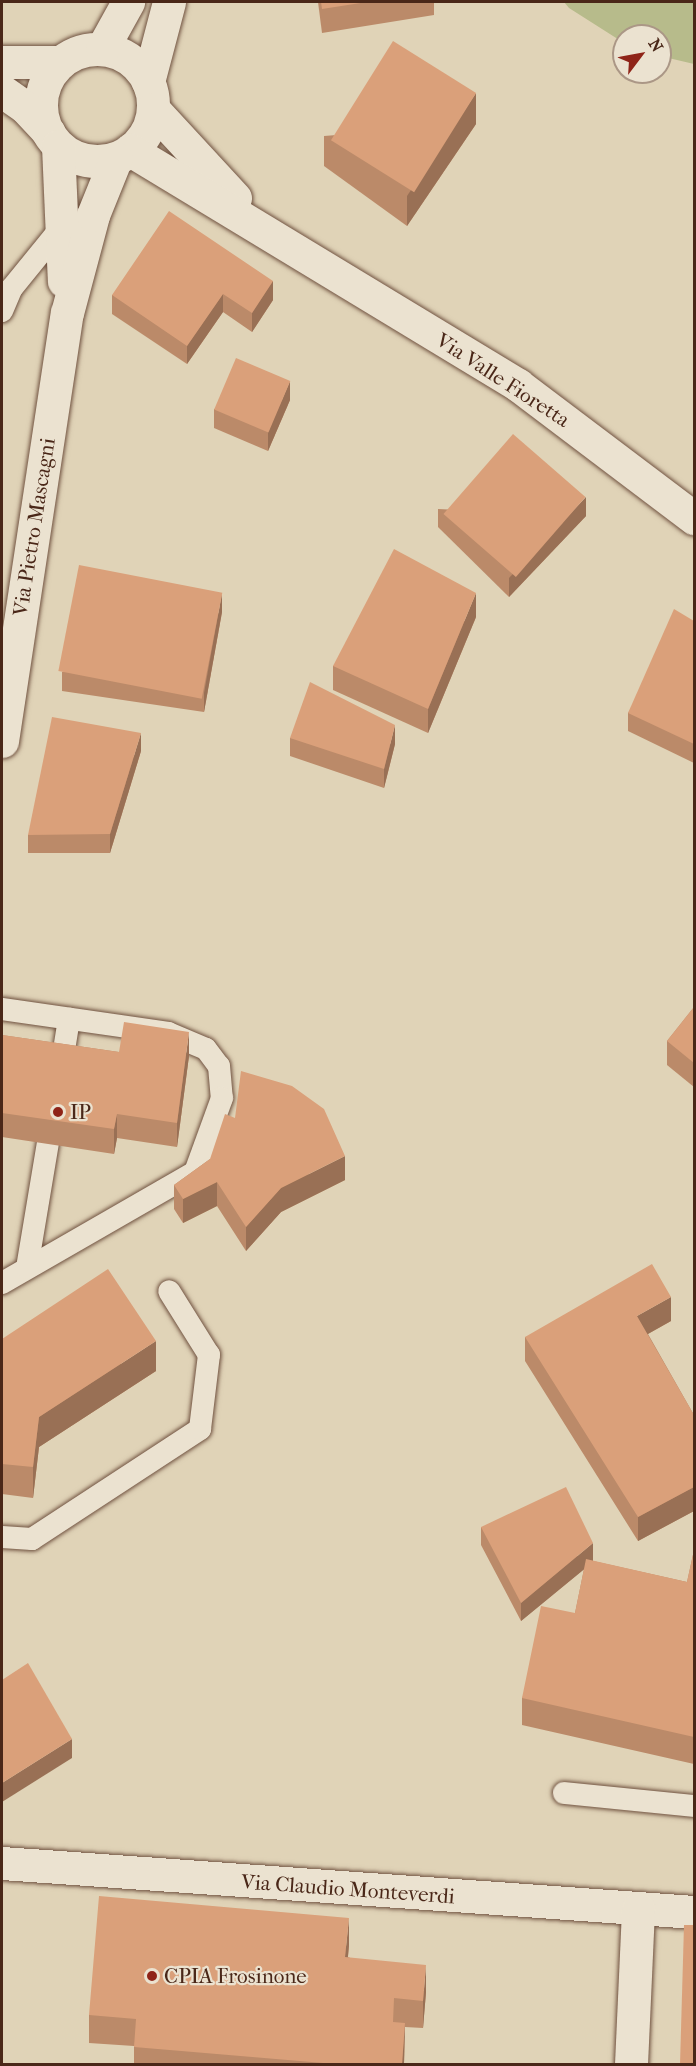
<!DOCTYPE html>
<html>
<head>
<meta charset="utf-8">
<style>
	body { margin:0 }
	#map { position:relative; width:696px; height:2066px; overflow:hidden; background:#e0d3b7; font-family:"IM FELL French Canon",serif }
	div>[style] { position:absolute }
	.green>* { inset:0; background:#b7bb8b }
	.roads { filter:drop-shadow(0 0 2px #705240) drop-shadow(0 0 2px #705240) }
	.lane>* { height:22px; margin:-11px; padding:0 11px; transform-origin:11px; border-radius:11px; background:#ebe2d0 }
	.street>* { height:33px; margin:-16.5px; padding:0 16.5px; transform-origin:16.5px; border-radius:16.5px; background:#ebe2d0 }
	.street>.ring { margin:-16.5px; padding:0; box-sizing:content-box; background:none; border:33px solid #ebe2d0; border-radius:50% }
	.wall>* { inset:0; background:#bb8a69 }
	.shaded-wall>* { inset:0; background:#997055 }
	.building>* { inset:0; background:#daa07a; transform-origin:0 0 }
	.dots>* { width:16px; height:16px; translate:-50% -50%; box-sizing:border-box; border:3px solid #ebe2d0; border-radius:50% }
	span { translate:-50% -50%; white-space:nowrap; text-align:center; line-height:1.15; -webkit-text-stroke:4.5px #ebe2d0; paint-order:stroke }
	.street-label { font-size:21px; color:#4a2718 }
	.poi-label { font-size:21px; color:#4a2718 }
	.left { translate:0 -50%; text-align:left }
	.frame { position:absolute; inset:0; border:3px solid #4a2718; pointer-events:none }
	.north { position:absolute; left:612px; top:24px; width:60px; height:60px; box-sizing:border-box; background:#ebe2d0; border:2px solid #ab9786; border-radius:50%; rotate:58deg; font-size:16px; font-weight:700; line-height:24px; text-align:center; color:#4a2718 }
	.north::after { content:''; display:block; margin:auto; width:21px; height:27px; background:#8f2418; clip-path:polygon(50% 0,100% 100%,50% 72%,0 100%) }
</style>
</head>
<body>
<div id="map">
	<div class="green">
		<div style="clip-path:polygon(564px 2px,694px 2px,694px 64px,660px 56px,660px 36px,624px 36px,624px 43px,569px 8px)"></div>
	</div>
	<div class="roads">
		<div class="lane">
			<div style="left:2px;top:311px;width:25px;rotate:-67deg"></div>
			<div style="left:12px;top:288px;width:82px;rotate:-50.9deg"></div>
			<div style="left:2px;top:1009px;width:168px;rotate:8.2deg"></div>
			<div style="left:168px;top:1033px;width:41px;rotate:22.8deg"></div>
			<div style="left:206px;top:1049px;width:21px;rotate:53deg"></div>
			<div style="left:219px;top:1066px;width:32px;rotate:85deg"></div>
			<div style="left:222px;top:1098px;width:79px;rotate:110deg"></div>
			<div style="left:195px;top:1172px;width:223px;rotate:150.1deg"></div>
			<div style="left:60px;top:1075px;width:57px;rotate:-80.9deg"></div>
			<div style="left:27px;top:1268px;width:157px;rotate:-80.5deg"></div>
			<div style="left:2px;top:1537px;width:30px;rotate:4deg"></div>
			<div style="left:32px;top:1539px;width:201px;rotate:-33.2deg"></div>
			<div style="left:200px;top:1429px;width:75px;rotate:-83.1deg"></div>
			<div style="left:209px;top:1355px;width:75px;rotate:-122deg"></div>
			<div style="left:564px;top:1793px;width:131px;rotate:5.7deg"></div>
		</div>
		<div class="street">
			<div class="ring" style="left:41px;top:49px;width:79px;height:79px"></div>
			<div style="left:102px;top:49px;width:54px;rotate:-61deg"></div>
			<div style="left:2px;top:62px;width:58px"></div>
			<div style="left:148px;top:82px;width:83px;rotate:-75.3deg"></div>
			<div style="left:2px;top:91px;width:28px;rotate:35deg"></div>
			<div style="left:25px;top:107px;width:35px;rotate:47deg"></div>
			<div style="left:153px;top:109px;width:121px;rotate:47.3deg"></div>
			<div style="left:58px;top:146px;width:135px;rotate:87.5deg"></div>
			<div style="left:130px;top:150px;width:454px;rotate:31.2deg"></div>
			<div style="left:518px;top:385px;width:221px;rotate:37.1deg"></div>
			<div style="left:2px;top:741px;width:433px;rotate:-81.4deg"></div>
			<div style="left:67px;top:313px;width:101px;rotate:-75.1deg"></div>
			<div style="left:93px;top:215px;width:61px;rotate:-68deg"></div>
			<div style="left:2px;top:1863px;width:694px;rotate:4.05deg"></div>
			<div style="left:631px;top:2064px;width:155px;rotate:-87.4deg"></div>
		</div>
	</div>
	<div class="wall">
		<div style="clip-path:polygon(318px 2px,434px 2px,434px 15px,322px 33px)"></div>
		<div style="clip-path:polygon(476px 124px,407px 226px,324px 166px,324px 136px)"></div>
		<div style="clip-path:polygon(273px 281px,273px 300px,252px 332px,223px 312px,187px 364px,112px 314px,112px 295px)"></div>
		<div style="clip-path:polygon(290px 400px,268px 451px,214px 428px,214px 409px)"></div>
		<div style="clip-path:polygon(438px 509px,586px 516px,509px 597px,438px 527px)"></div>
		<div style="clip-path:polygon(222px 612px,204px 712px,62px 691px,62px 672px)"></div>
		<div style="clip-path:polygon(476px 617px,428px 733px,333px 690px,333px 666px)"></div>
		<div style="clip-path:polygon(694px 621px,694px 763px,628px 731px,628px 713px)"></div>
		<div style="clip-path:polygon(290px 738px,395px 744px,384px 788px,290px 756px)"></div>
		<div style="clip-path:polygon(141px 751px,110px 853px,28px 853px,28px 835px)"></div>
		<div style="clip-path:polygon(694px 1007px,694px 1087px,667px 1065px,667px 1041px)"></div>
		<div style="clip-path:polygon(2px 1035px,119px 1052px,189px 1056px,177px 1147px,117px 1138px,114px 1154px,2px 1137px)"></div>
		<div style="clip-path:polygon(210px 1159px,345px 1180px,281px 1212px,246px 1251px,217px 1206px,183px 1223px,174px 1209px,174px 1185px)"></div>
		<div style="clip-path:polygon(671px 1321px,648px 1334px,694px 1415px,694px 1511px,638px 1541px,525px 1361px,525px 1337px)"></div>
		<div style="clip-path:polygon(2px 1339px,156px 1371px,39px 1447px,33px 1498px,2px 1494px)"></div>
		<div style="clip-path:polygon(481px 1527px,593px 1561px,687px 1582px,694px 1550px,694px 1764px,522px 1725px,522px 1698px,575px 1613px,584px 1569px,521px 1621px,481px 1545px)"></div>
		<div style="clip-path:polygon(349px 1945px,348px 1957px,426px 1992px,423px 2028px,405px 2027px,404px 2064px,134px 2064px,134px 2046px,89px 2043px,89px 2015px)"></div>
	</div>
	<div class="shaded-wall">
		<div style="clip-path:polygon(476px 93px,476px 124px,407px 226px,407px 196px)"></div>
		<div style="clip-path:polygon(273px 281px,273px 300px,252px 332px,252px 313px)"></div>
		<div style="clip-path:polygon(223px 294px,223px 312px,187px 364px,187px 346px)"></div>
		<div style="clip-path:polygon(290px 381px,290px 400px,268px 451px,268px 432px)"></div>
		<div style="clip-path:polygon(586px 497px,586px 516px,509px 597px,509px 578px)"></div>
		<div style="clip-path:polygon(222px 593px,222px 612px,204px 712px,204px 693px)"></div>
		<div style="clip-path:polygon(476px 593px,476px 617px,428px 733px,428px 709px)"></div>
		<div style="clip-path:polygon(395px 725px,395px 744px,384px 788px,384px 769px)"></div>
		<div style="clip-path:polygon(141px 733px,141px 751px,110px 853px,110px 834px)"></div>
		<div style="clip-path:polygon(189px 1032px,189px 1056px,177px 1147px,177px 1123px)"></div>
		<div style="clip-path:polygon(117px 1114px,117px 1138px,114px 1154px,114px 1129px)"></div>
		<div style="clip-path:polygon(345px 1156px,345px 1180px,281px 1212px,246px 1251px,246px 1227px,281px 1188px)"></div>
		<div style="clip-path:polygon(217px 1182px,217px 1206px,183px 1223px,183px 1199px)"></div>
		<div style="clip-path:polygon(671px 1297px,671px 1321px,637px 1340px,637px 1316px)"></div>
		<div style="clip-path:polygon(156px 1341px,156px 1371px,39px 1447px,33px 1498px,33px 1467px,39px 1417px)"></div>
		<div style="clip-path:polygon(694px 1487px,694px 1511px,638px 1541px,638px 1517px)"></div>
		<div style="clip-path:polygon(593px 1543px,593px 1562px,521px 1621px,521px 1603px)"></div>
		<div style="clip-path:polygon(72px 1739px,72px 1758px,2px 1802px,2px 1783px)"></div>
		<div style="clip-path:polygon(349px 1918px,349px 1945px,345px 1985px,345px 1957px)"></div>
		<div style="clip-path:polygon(426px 1965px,426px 1992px,423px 2028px,423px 2001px)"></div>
		<div style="clip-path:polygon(405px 2023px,404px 2064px,402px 2064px)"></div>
	</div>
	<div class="building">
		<div style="clip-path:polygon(321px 2px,367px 2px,322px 9px)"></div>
		<div style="left:393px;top:41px;width:98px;height:117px;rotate:32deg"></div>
		<div style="clip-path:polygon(169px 211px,273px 281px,252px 313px,223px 294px,187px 346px,112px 295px)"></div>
		<div style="left:236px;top:358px;width:59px;height:56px;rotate:23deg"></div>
		<div style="left:513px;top:434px;width:96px;height:106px;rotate:41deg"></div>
		<div style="clip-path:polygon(394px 549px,476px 593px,428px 709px,333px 666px)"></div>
		<div style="left:79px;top:565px;width:146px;height:108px;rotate:11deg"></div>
		<div style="clip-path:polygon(674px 609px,694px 621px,694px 744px,628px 713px)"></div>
		<div style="clip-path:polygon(310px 682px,395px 725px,384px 769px,290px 738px)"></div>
		<div style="clip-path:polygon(52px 717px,141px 733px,110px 834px,28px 835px)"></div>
		<div style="clip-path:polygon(694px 1007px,694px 1063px,667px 1041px)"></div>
		<div style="clip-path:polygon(124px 1022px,189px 1032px,177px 1123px,117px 1114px,114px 1129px,2px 1113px,2px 1035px,119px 1052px)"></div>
		<div style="clip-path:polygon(241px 1071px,292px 1086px,324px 1109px,345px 1156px,281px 1188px,246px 1227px,217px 1182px,183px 1199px,174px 1185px,210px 1159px,225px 1114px,235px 1118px)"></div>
		<div style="clip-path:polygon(652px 1264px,671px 1297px,637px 1316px,694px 1415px,694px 1487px,638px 1517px,525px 1337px)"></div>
		<div style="clip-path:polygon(108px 1269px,156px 1341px,39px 1417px,33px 1467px,2px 1464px,2px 1339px)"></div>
		<div style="clip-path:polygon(566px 1487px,593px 1543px,521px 1603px,481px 1527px)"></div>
		<div style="clip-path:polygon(694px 1550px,694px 1737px,522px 1698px,541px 1606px,575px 1613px,586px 1559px,687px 1582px)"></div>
		<div style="clip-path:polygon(28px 1663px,72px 1739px,2px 1783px,2px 1680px)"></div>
		<div style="clip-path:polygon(99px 1896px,349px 1918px,345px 1957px,426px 1965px,423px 2001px,394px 1998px,393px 2022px,405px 2023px,402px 2064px,335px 2064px,134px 2047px,136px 2019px,89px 2015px)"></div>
		<div style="clip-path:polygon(684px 1925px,694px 1925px,694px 2064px,680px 2064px)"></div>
	</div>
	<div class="dots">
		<div style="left:58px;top:1112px;background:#8f2418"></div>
		<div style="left:152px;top:1976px;background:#8f2418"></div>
	</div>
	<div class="street-label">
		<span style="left:503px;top:380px;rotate:33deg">Via Valle Fioretta</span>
		<span style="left:34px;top:527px;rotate:-81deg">Via Pietro Mascagni</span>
		<span style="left:348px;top:1889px;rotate:4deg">Via Claudio Monteverdi</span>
	</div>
	<div class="poi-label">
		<span class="left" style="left:70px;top:1112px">IP</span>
		<span class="left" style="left:164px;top:1976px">CPIA Frosinone</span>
	</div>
	<div class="frame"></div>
	<div class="north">N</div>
</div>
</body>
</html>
